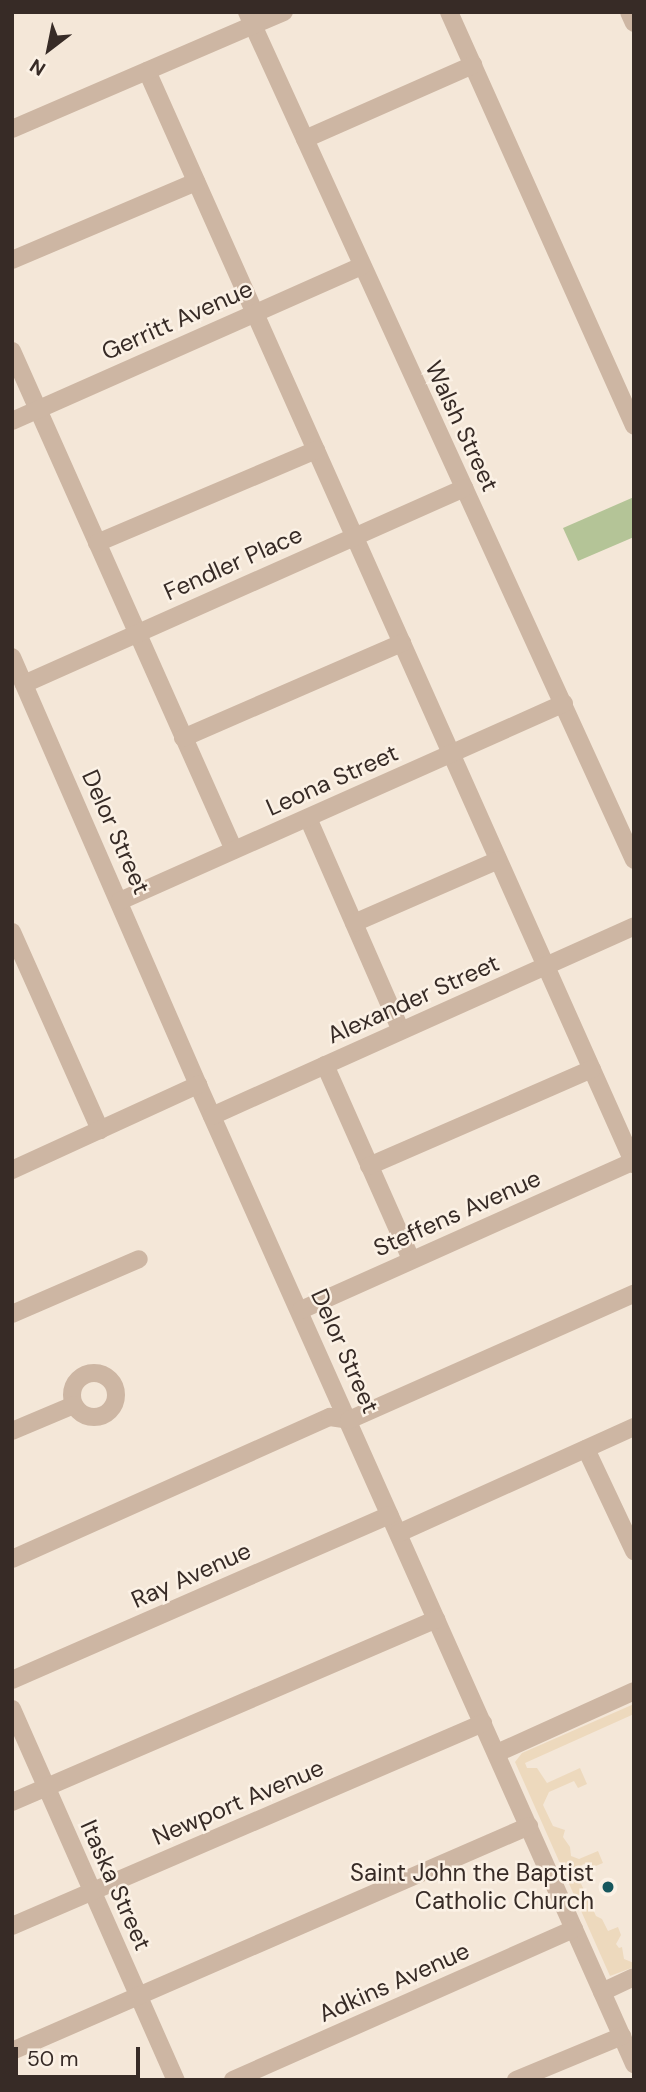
<!DOCTYPE html>
<html>
<head>
<meta charset="utf-8">
<style>
	body { margin:0 }
	#map { position:relative; width:646px; height:2092px; overflow:hidden; background:#f4e7d8; font-family:"DM Sans",sans-serif }
	div>[style] { position:absolute }
	.green>* { inset:0; background:#b4c497 }
	.plaza>* { inset:0; background:#edd9bd }
	.minor>* { height:18px; margin:-9px; padding:0 9px; transform-origin:9px; border-radius:9px; background:#cdb6a3 }
	.minor>.ring { margin:-9px; padding:0; box-sizing:content-box; background:none; border:18px solid #cdb6a3; border-radius:50% }
	.dots>* { width:19px; height:19px; translate:-50% -50%; box-sizing:border-box; border:4px solid #fbf1e5; border-radius:50% }
	span { translate:-50% -50%; white-space:nowrap; text-align:center; line-height:1.15; -webkit-text-stroke:5px #fbf1e5; paint-order:stroke }
	.street-label { font-size:24px; color:#372b26 }
	.poi-label { font-size:24px; color:#372b26 }
	.right { translate:-100% -50%; text-align:right }
	.frame { position:absolute; inset:0; border:14px solid #372b26; pointer-events:none }
	.north { position:absolute; left:14px; top:14px; width:70px; height:70px; -webkit-text-stroke:5px #fbf1e5; paint-order:stroke; rotate:212deg; font-size:19px; font-weight:700; line-height:28px; text-align:center; color:#372b26 }
	.north::after { content:''; display:block; margin:auto; width:24px; height:32px; background:#372b26; clip-path:polygon(50% 0,100% 100%,50% 72%,0 100%) }
	.scale { position:absolute; left:14px; top:2047px; width:126px; height:32px; box-sizing:border-box; border:4px solid #372b26; border-top:0; padding-left:9px; font-size:21px; line-height:24px; white-space:nowrap; color:#372b26; -webkit-text-stroke:5px #fbf1e5; paint-order:stroke }
</style>
</head>
<body>
<div id="map">
	<div class="green">
		<div style="clip-path:polygon(634px 497px,634px 537px,578px 561px,563px 528px)"></div>
	</div>
	<div class="plaza">
		<div style="clip-path:polygon(634px 1704px,634px 1714px,525px 1763px,527px 1768px,537px 1768px,547px 1783px,580px 1768px,587px 1784px,578px 1788px,574px 1781px,549px 1792px,543px 1805px,553px 1826px,565px 1830px,563px 1837px,570px 1847px,571px 1856px,579px 1859px,598px 1851px,603px 1863px,591px 1868px,586px 1863px,580px 1866px,577px 1875px,596px 1916px,602px 1919px,608px 1931px,618px 1927px,621px 1935px,616px 1944px,619px 1948px,622px 1947px,624px 1959px,634px 1963px,634px 1967px,610px 1976px,515px 1762px,522px 1753px)"></div>
	</div>
	<div class="minor">
		<div style="left:247px;top:12px;width:932px;rotate:65.47deg"></div>
		<div style="left:449px;top:12px;width:453px;rotate:65.9deg"></div>
		<div style="left:629px;top:12px;width:12px;rotate:66deg"></div>
		<div style="left:147px;top:71px;width:1197px;rotate:65.98deg"></div>
		<div style="left:12px;top:129px;width:296px;rotate:-23.3deg"></div>
		<div style="left:305px;top:139px;width:184px;rotate:-23.8deg"></div>
		<div style="left:12px;top:260px;width:200px;rotate:-23deg"></div>
		<div style="left:12px;top:351px;width:546px;rotate:66.02deg"></div>
		<div style="left:12px;top:421px;width:383px;rotate:-23.9deg"></div>
		<div style="left:97px;top:543px;width:238px;rotate:-23deg"></div>
		<div style="left:12px;top:657px;width:467px;rotate:66.5deg"></div>
		<div style="left:198px;top:1085px;width:1072px;rotate:65.99deg"></div>
		<div style="left:24px;top:684px;width:482px;rotate:-24deg"></div>
		<div style="left:183px;top:738px;width:239px;rotate:-23.5deg"></div>
		<div style="left:308px;top:818px;width:232px;rotate:66.4deg"></div>
		<div style="left:120px;top:901px;width:486px;rotate:-24deg"></div>
		<div style="left:354px;top:923px;width:157px;rotate:-23.6deg"></div>
		<div style="left:12px;top:932px;width:217px;rotate:66deg"></div>
		<div style="left:325px;top:1065px;width:212px;rotate:66.1deg"></div>
		<div style="left:212px;top:1116px;width:463px;rotate:-24.2deg"></div>
		<div style="left:369px;top:1166px;width:243px;rotate:-23.5deg"></div>
		<div style="left:12px;top:1170px;width:205px;rotate:-24.6deg"></div>
		<div style="left:301px;top:1310px;width:365px;rotate:-24.1deg"></div>
		<div style="left:12px;top:1314px;width:138px;rotate:-23.4deg"></div>
		<div class="ring" style="left:72px;top:1373px;width:26px;height:26px"></div>
		<div style="left:12px;top:1431px;width:67px;rotate:-22.8deg"></div>
		<div style="left:586px;top:1449px;width:113px;rotate:64.8deg"></div>
		<div style="left:399px;top:1533px;width:258px;rotate:-24.3deg"></div>
		<div style="left:12px;top:1559px;width:348px;rotate:-24.1deg"></div>
		<div style="left:330px;top:1417px;width:19px;rotate:9deg"></div>
		<div style="left:349px;top:1420px;width:312px;rotate:-23.9deg"></div>
		<div style="left:12px;top:1680px;width:412px;rotate:-23.6deg"></div>
		<div style="left:12px;top:1709px;width:406px;rotate:66.2deg"></div>
		<div style="left:497px;top:1753px;width:150px;rotate:-24.3deg"></div>
		<div style="left:12px;top:1802px;width:462px;rotate:-23.3deg"></div>
		<div style="left:12px;top:1926px;width:513px;rotate:-23.32deg"></div>
		<div style="left:602px;top:1992px;width:35px;rotate:-25deg"></div>
		<div style="left:12px;top:2051px;width:564px;rotate:-23.52deg"></div>
		<div style="left:233px;top:2080px;width:373px;rotate:-23.9deg"></div>
		<div style="left:516px;top:2080px;width:115px;rotate:-22.5deg"></div>
	</div>
	<div class="dots">
		<div style="left:608px;top:1887px;background:#17575d"></div>
	</div>
	<div class="street-label">
		<span style="left:177px;top:320px;rotate:-24deg">Gerritt Avenue</span>
		<span style="left:462px;top:426px;rotate:65deg">Walsh Street</span>
		<span style="left:233px;top:563px;rotate:-24deg">Fendler Place</span>
		<span style="left:332px;top:780px;rotate:-24deg">Leona Street</span>
		<span style="left:116px;top:832px;rotate:66deg">Delor Street</span>
		<span style="left:413px;top:999px;rotate:-24deg">Alexander Street</span>
		<span style="left:457px;top:1213px;rotate:-24deg">Steffens Avenue</span>
		<span style="left:345px;top:1351px;rotate:66deg">Delor Street</span>
		<span style="left:191px;top:1575px;rotate:-24deg">Ray Avenue</span>
		<span style="left:238px;top:1802px;rotate:-23deg">Newport Avenue</span>
		<span style="left:116px;top:1885px;rotate:66deg">Itaska Street</span>
		<span style="left:394px;top:1982px;rotate:-24deg">Adkins Avenue</span>
	</div>
	<div class="poi-label">
		<span class="right" style="left:594px;top:1887px">Saint John the Baptist<br>Catholic Church</span>
	</div>
	<div class="frame"></div>
	<div class="north">N</div>
	<div class="scale">50 m</div>
</div>
</body>
</html>
